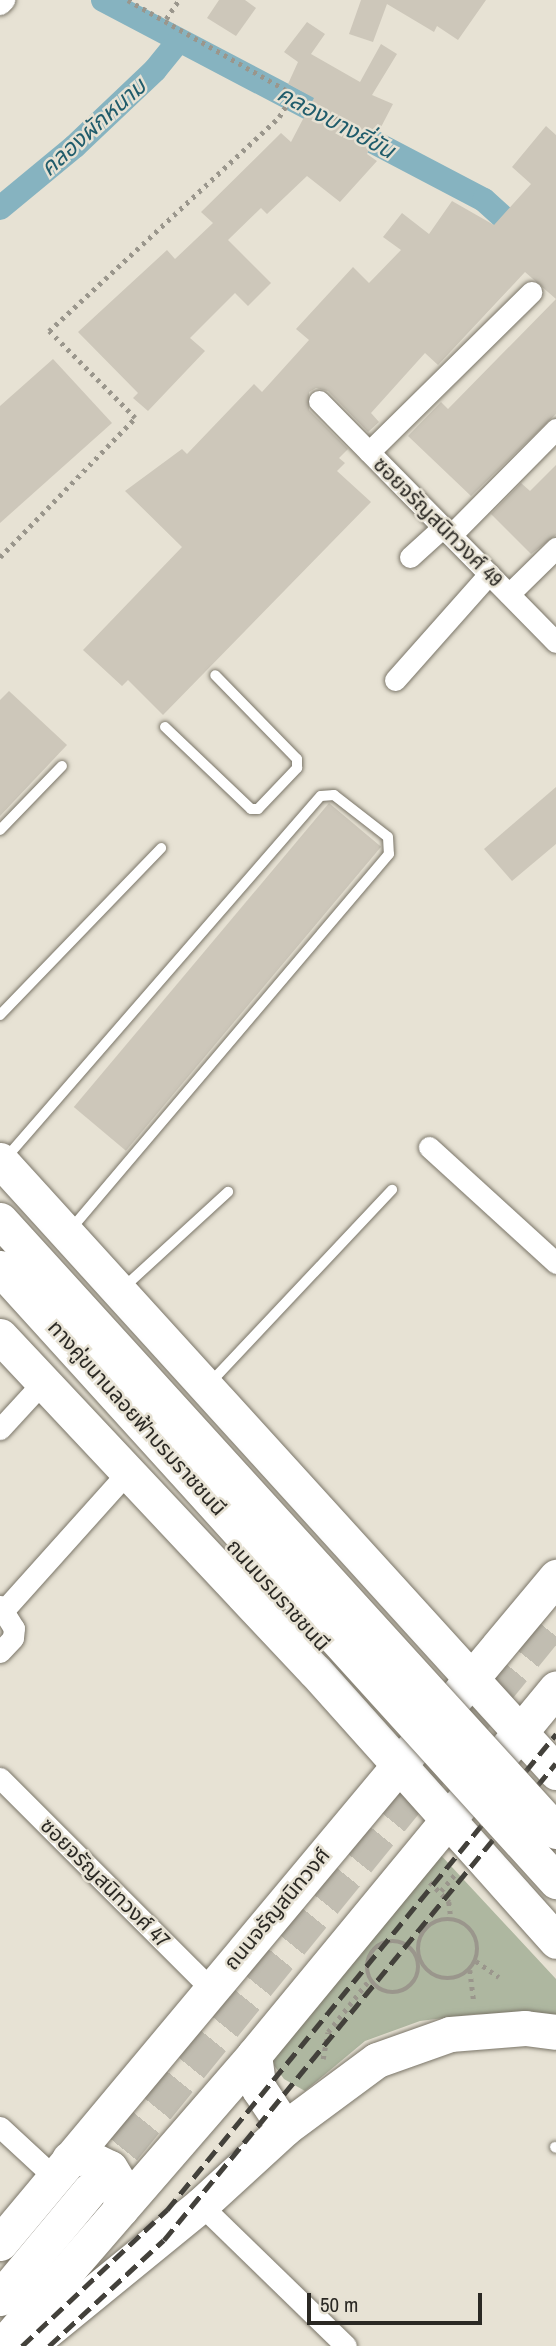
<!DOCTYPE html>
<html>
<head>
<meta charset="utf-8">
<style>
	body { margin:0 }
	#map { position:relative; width:556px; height:2346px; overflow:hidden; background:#e7e2d4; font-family:"Archivo Narrow","Noto Sans Thai",sans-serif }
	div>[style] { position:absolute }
	.green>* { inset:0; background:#aeb7a0 }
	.canal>* { height:24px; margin:-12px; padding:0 12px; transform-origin:12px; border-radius:12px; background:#86b3c0 }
	.building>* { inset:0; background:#cdc7ba; transform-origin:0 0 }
	.primary-tunnel>* { height:35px; margin-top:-17.5px; transform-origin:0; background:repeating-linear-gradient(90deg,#c1bdb1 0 35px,transparent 0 53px) }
	.path>* { height:4.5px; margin-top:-2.25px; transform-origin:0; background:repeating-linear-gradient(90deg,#9a968c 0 3.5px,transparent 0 8.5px) }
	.path>.ring { margin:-2.25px; padding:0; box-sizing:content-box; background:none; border:4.5px solid #9a968c; border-radius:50% }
	.roads { filter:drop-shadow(0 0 2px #7a7568) drop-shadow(0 0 2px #7a7568) }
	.lane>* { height:10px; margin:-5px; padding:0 5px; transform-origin:5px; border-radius:5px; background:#fff }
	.street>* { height:21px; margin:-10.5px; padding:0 10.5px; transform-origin:10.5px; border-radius:10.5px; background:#fff }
	.primary>* { height:35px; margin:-17.5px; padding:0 17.5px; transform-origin:17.5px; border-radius:17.5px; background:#fff }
	.rail>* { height:5px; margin-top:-2.5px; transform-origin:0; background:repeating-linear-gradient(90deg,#43413b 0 14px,transparent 0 21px) }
	.bridges { filter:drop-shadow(0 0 2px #7a7568) drop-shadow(0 0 2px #7a7568) }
	.primary-bridge>* { height:35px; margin:-17.5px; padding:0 17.5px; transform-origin:17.5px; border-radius:17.5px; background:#fff }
	span { translate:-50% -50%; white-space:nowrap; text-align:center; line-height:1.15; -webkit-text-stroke:5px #e7e2d4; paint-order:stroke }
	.street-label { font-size:21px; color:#2b2924 }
	.water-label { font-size:23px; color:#205c6b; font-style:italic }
	.scale { position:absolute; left:307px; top:2293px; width:175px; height:32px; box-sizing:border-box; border:4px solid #2b2924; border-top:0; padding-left:9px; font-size:21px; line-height:24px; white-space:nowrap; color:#2b2924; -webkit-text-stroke:5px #e7e2d4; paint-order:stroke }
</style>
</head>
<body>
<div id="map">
	<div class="green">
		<div style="clip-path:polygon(437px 1851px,556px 1979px,556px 2016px,476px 2014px,420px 2021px,365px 2041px,305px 2091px,284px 2079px,270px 2060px)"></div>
	</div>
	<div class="canal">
		<div style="left:103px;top:0;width:430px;rotate:27.7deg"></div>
		<div style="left:484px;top:200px;width:97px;rotate:42.1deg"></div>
		<div style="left:0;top:208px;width:97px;rotate:-39.6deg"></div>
		<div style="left:75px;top:146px;width:110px;rotate:-43.5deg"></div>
		<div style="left:155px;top:70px;width:38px;rotate:-51deg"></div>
	</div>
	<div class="building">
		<div style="clip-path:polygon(219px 0,245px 0,256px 8px,236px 36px,207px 18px)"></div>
		<div style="clip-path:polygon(361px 0,486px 0,458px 40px,437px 26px,434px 32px,387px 4px,373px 42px,349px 34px)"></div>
		<div style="clip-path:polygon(307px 22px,325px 34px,311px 54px,360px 82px,381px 44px,397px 54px,372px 95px,393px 104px,367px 154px,377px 161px,340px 202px,307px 176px,267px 214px,261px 208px,228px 240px,271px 283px,248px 306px,235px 293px,190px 338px,205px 351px,148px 411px,133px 398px,138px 393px,78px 332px,167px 250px,175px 259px,213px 223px,201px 212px,281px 133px,291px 142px,314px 98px,288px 84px,298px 62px,284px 52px)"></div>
		<div style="clip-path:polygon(546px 126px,556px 135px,556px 299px,525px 272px,438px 365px,425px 353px,371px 413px,379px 422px,368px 432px,328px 391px,316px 388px,309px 392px,309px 410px,348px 449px,339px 458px,345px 463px,337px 471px,371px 502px,163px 715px,128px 680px,122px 686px,83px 650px,182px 547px,125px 491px,182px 449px,187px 454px,254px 384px,262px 392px,309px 340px,296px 329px,353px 267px,369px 283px,401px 250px,383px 237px,402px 213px,429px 234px,452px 201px,494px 225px,531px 184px,512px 167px)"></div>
		<div style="clip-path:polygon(556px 299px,556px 414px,471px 496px,408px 436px,441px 402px,448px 409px)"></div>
		<div style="clip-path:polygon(53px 359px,112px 423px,0 523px,0 406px)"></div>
		<div style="clip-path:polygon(556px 465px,556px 535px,531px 554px,491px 514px,521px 483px,530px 491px)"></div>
		<div style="clip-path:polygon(9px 691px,67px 745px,0 816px,0 700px)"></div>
		<div style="clip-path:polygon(556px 787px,556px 844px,512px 881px,484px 849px)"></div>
		<div style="left:329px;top:803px;width:68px;height:397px;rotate:40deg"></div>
	</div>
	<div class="primary-tunnel">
		<div style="left:90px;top:2190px;width:739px;rotate:-50.88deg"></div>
	</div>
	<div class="path">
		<div style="left:128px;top:0;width:249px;rotate:29.7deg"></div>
		<div style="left:166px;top:19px;width:23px;rotate:-56deg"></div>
		<div style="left:0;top:557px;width:194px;rotate:-45.8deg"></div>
		<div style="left:135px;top:418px;width:122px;rotate:-134.7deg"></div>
		<div style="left:49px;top:331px;width:314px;rotate:-42.9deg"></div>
		<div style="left:279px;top:117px;width:26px;rotate:-58deg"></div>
		<div style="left:430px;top:1882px;width:28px;rotate:46deg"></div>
		<div style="left:449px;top:1902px;width:17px;rotate:83deg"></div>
		<div style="left:441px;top:1891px;width:25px;rotate:-50deg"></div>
		<div class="ring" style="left:418px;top:1919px;width:55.5px;height:55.5px"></div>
		<div class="ring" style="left:367px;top:1941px;width:47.5px;height:47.5px"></div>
		<div style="left:476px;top:1961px;width:28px;rotate:35deg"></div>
		<div style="left:470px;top:1970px;width:33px;rotate:83deg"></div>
		<div style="left:323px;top:2059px;width:27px;rotate:-80deg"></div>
		<div style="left:328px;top:2032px;width:68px;rotate:-51.6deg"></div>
	</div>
	<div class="roads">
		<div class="lane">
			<div style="left:165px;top:727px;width:119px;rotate:43.6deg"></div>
			<div style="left:251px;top:809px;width:7px"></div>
			<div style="left:258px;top:809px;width:57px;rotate:-46.4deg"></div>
			<div style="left:297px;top:768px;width:9px;rotate:-90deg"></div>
			<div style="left:297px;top:759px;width:117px;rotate:-134.3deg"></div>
			<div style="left:0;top:830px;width:89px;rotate:-45.9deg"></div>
			<div style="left:0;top:1015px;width:232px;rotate:-46deg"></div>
			<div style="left:5px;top:1159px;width:481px;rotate:-49deg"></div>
			<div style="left:321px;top:796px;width:13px;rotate:-4deg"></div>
			<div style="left:334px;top:795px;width:68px;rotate:37.9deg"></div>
			<div style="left:388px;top:837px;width:17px;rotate:87deg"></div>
			<div style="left:389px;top:854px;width:494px;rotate:130.3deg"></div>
			<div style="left:122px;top:1289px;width:144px;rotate:-42.5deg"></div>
			<div style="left:209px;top:1384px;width:267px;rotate:-46.7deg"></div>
			<div style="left:555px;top:2147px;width:1px;rotate:45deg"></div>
		</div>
		<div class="street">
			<div style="left:0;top:4px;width:6px;rotate:-45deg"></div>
			<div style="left:319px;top:401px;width:338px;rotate:45.5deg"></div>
			<div style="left:369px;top:452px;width:228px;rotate:-44.6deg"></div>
			<div style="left:451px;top:535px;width:149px;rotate:-45.3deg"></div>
			<div style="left:410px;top:557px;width:45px;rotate:-42.3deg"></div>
			<div style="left:509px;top:594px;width:66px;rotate:-44.4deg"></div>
			<div style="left:395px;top:680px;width:142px;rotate:-48.4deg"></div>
			<div style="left:429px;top:1147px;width:172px;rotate:42.4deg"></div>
			<div style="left:0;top:1429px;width:64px;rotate:-47.5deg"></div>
			<div style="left:0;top:1606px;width:26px;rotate:58deg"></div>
			<div style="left:14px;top:1628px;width:10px;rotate:96deg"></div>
			<div style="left:13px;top:1638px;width:19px;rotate:133deg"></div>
			<div style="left:4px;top:1610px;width:186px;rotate:-48.1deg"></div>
			<div style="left:0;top:1778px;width:297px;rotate:45deg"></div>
			<div style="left:0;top:2127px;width:74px;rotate:42.8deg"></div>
			<div style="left:201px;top:2205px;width:202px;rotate:44.2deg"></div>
		</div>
		<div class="primary">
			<div style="left:0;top:1160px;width:827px;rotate:47.74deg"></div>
			<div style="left:0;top:1336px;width:460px;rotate:46.8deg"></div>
			<div style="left:315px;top:1671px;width:362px;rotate:48.2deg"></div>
			<div style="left:254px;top:2055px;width:34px;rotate:82deg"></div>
			<div style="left:259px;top:2089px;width:47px;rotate:56.3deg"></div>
			<div style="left:69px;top:2159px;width:18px;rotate:-6deg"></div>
			<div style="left:87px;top:2157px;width:25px;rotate:26deg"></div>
			<div style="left:110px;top:2168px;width:17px;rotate:59deg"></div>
			<div style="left:119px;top:2183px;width:26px;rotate:86deg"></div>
			<div style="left:0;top:2243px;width:868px;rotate:-50.14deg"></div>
			<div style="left:0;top:2298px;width:141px;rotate:-50.2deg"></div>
			<div style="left:2px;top:2346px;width:385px;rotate:-49.1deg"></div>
			<div style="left:254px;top:2055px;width:475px;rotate:-50.5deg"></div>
			<div style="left:28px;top:2346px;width:223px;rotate:-39.2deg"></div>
			<div style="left:201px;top:2205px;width:114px;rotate:-42.5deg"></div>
			<div style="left:285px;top:2128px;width:114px;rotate:-36.5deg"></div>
			<div style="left:377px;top:2060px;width:77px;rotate:-19.6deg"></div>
			<div style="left:450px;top:2034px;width:75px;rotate:-4.6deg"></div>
			<div style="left:525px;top:2028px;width:31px;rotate:7deg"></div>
		</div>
	</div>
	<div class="rail">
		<div style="left:22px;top:2346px;width:199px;rotate:-43.2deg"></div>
		<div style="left:167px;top:2210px;width:615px;rotate:-50.74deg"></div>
		<div style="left:49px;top:2346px;width:156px;rotate:-42.7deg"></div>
		<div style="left:164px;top:2240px;width:617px;rotate:-50.59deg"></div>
	</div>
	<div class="bridges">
		<div class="primary-bridge">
			<div style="left:0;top:1220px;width:826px;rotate:47.7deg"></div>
			<div style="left:0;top:1268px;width:828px;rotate:47.79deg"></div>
		</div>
	</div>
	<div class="street-label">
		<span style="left:438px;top:522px;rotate:45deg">ซอยจรัญสนิทวงศ์ 49</span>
		<span style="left:137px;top:1418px;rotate:48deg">ทางคู่ขนานลอยฟ้าบรมราชชนนี</span>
		<span style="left:278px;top:1595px;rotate:48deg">ถนนบรมราชชนนี</span>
		<span style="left:105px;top:1883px;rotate:45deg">ซอยจรัญสนิทวงศ์ 47</span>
		<span style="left:277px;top:1909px;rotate:-50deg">ถนนจรัญสนิทวงศ์</span>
	</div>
	<div class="water-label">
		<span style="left:336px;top:122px;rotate:28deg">คลองบางยี่ขัน</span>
		<span style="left:93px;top:127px;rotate:-42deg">คลองผักหนาม</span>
	</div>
	<div class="scale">50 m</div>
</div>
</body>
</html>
